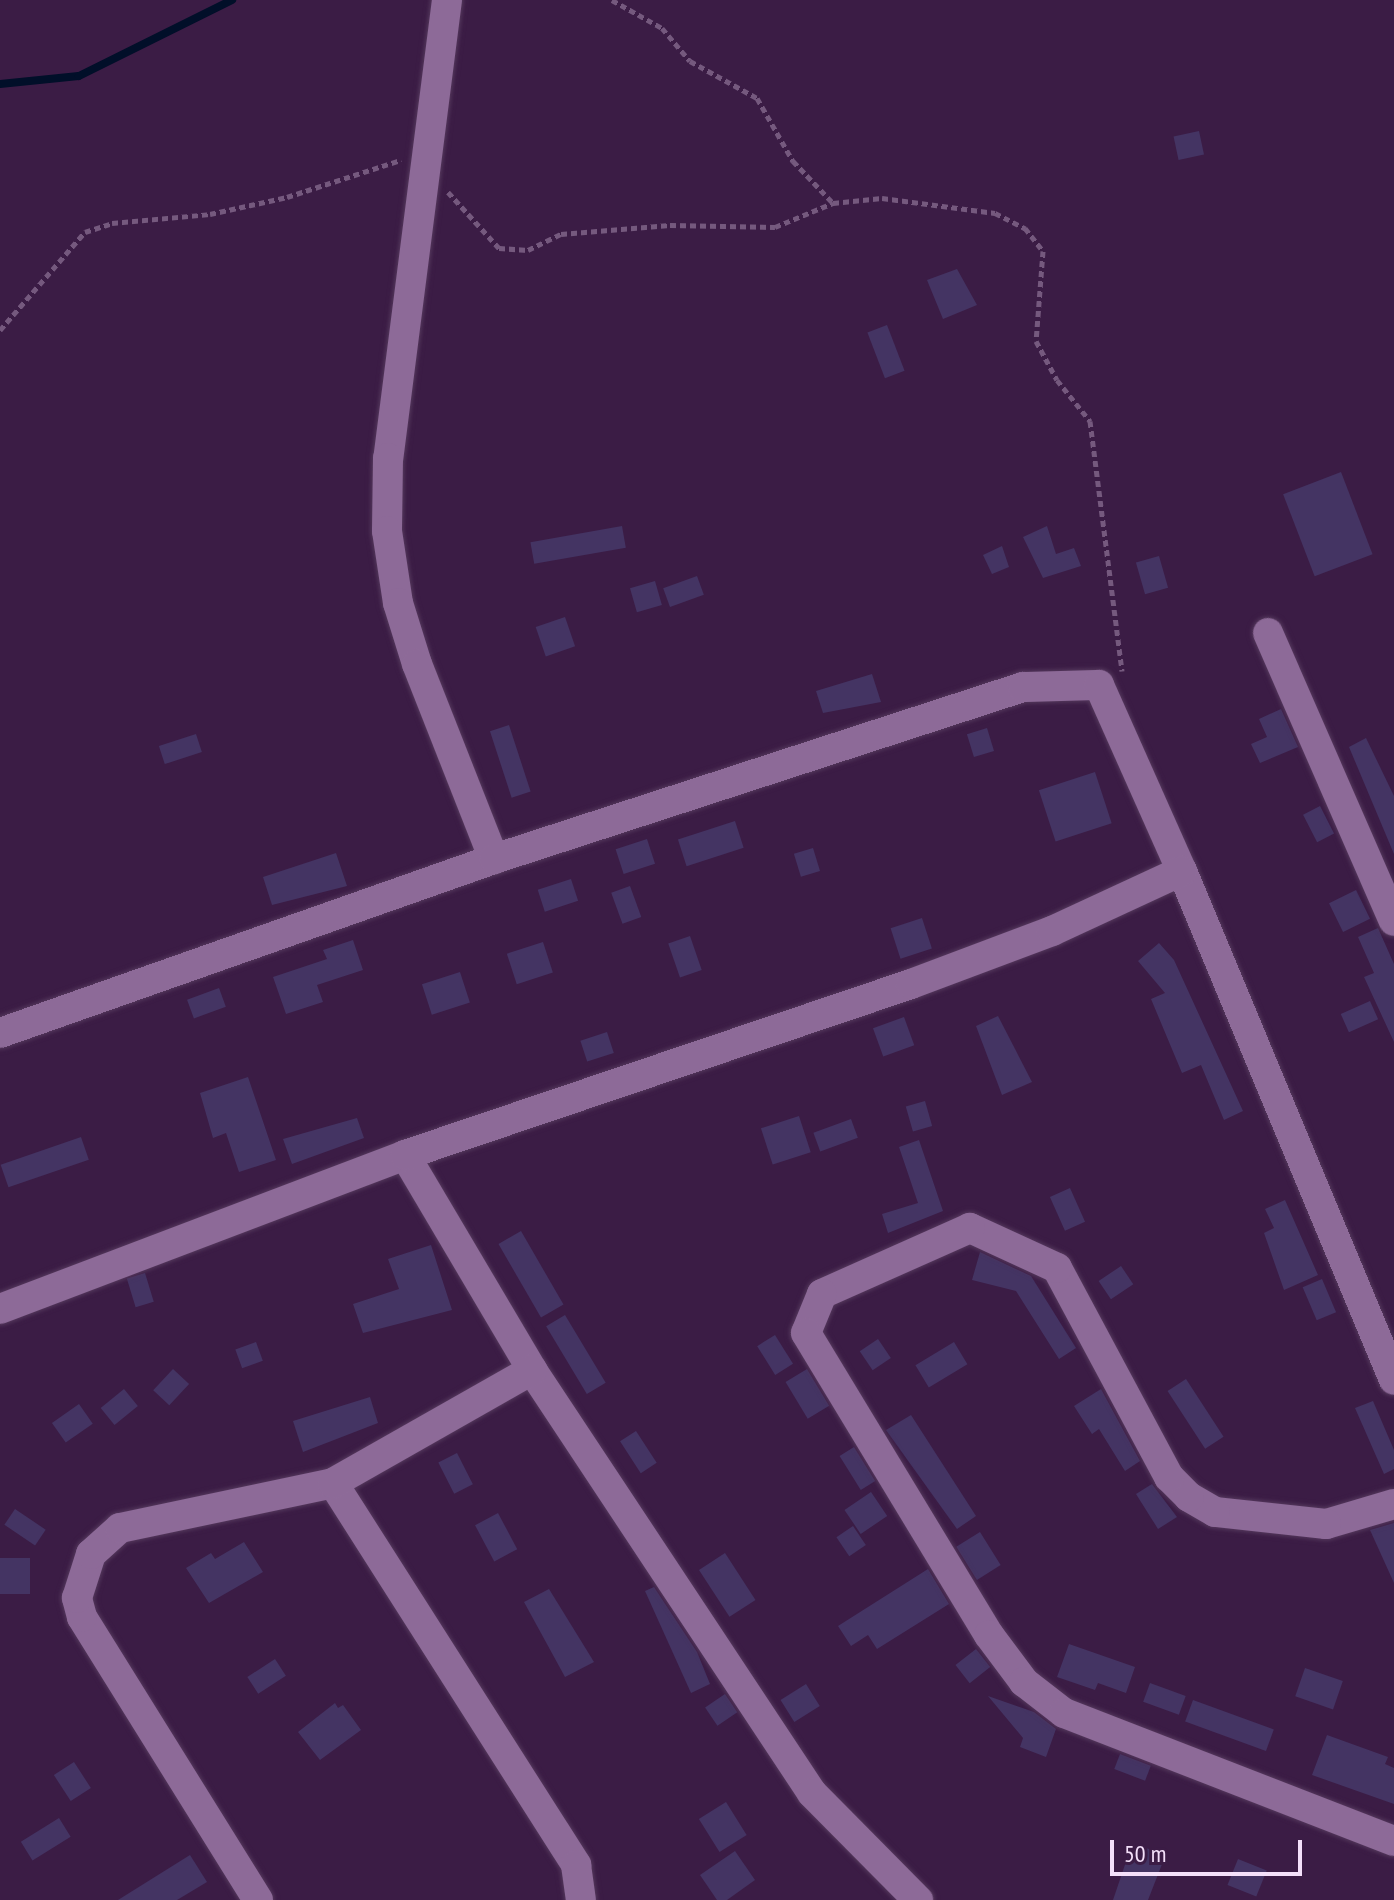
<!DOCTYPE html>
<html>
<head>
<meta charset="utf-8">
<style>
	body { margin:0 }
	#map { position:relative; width:1394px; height:1900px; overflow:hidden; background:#3b1c45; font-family:"PT Sans Narrow",sans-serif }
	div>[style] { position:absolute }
	.stream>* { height:8px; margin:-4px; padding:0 4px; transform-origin:4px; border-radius:4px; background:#010f29 }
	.building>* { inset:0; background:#443463; transform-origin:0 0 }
	.path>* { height:5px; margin-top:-2.5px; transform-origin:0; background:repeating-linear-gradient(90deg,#75597e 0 6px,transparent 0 10px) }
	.roads { filter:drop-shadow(0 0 2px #54385c) drop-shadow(0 0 2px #54385c) }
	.street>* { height:30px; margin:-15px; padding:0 15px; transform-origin:15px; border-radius:15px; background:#8d6a98 }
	span { translate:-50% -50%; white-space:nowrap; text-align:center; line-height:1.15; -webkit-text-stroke:8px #3b1c45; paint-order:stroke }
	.scale { position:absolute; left:1110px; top:1840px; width:192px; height:36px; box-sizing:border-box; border:4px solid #f4e0fa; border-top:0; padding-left:10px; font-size:24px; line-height:28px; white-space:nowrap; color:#f4e0fa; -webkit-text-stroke:6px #3b1c45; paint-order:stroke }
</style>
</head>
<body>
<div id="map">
	<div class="stream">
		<div style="left:0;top:84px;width:79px;rotate:-5.8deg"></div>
		<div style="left:79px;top:76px;width:171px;rotate:-26.4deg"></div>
	</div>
	<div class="building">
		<div style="left:1199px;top:131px;width:24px;height:26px;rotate:78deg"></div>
		<div style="clip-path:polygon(957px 269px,977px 305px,943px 319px,927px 280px)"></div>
		<div style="left:887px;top:325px;width:49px;height:21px;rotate:69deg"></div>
		<div style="left:1341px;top:472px;width:88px;height:62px;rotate:69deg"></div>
		<div style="left:622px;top:526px;width:22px;height:93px;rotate:80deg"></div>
		<div style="clip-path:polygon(1047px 526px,1056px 554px,1074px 548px,1081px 566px,1043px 578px,1023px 537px)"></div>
		<div style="clip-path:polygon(1002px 546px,1009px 567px,992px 574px,983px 555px)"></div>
		<div style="left:1159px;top:556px;width:33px;height:24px;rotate:74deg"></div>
		<div style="left:697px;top:576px;width:20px;height:36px;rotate:70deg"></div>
		<div style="left:655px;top:581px;width:25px;height:26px;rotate:74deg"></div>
		<div style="left:565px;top:617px;width:31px;height:31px;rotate:71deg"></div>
		<div style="clip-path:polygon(872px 674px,881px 702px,823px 713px,816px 691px)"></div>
		<div style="clip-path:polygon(1281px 709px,1298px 747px,1260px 763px,1251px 744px,1267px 737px,1259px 719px)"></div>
		<div style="left:509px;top:725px;width:70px;height:20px;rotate:72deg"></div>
		<div style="left:987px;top:728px;width:24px;height:21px;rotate:73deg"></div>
		<div style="left:196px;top:734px;width:19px;height:39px;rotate:72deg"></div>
		<div style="clip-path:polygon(1366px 738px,1394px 796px,1394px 854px,1349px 747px)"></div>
		<div style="left:1095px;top:772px;width:54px;height:59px;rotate:72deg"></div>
		<div style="left:1320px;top:806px;width:31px;height:19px;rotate:63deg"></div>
		<div style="left:735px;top:821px;width:28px;height:60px;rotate:72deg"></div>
		<div style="left:647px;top:839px;width:26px;height:33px;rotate:72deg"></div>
		<div style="left:813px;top:848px;width:24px;height:20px;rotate:73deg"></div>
		<div style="clip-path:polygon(336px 853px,347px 886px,272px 905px,263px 877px)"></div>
		<div style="left:571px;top:879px;width:23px;height:35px;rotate:72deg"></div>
		<div style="left:630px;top:886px;width:33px;height:20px;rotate:70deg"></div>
		<div style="left:1356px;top:890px;width:32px;height:30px;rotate:64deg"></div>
		<div style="left:922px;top:918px;width:32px;height:33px;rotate:72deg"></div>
		<div style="clip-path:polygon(1378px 928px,1394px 964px,1394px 1042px,1364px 977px,1374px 973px,1358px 937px)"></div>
		<div style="left:690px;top:936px;width:36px;height:23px;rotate:71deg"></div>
		<div style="clip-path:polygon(353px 940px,363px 970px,317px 985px,323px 1002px,286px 1014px,273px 977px,327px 959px,323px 950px)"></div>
		<div style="left:543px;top:942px;width:32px;height:38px;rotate:72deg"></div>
		<div style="clip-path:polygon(1159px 943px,1174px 960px,1243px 1111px,1224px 1120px,1201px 1065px,1182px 1073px,1151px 999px,1165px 993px,1138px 961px)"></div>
		<div style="left:460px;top:972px;width:32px;height:40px;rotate:72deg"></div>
		<div style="left:219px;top:988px;width:20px;height:34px;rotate:70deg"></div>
		<div style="left:1370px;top:1001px;width:20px;height:32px;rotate:66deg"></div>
		<div style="clip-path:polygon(998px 1016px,1032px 1082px,1002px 1095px,976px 1026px)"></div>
		<div style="left:904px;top:1017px;width:30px;height:33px;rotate:70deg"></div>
		<div style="left:607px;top:1032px;width:22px;height:28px;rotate:72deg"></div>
		<div style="clip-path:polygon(248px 1077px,276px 1160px,239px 1172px,226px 1133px,213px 1138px,200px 1093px)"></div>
		<div style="left:925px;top:1101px;width:26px;height:20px;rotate:74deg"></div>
		<div style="left:799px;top:1116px;width:38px;height:40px;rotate:72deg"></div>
		<div style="clip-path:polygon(357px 1118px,364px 1138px,292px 1164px,283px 1139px)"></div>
		<div style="left:851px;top:1119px;width:20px;height:40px;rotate:70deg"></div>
		<div style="left:81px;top:1137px;width:24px;height:85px;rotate:71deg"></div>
		<div style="clip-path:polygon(919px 1140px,943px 1211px,888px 1233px,882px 1214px,918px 1203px,899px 1147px)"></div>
		<div style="left:1070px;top:1188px;width:37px;height:22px;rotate:66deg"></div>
		<div style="clip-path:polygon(1285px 1200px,1318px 1275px,1284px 1290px,1264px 1233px,1274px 1228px,1265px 1209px)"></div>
		<div style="left:521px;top:1231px;width:85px;height:26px;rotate:60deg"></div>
		<div style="clip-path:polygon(431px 1245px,452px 1310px,363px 1333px,353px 1304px,399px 1289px,388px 1259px)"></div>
		<div style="clip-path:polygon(980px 1252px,1031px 1276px,1076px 1348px,1059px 1359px,1016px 1291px,972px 1280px)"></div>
		<div style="left:1121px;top:1266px;width:22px;height:27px;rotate:56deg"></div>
		<div style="left:145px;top:1273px;width:30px;height:19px;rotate:73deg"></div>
		<div style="left:1322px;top:1279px;width:36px;height:21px;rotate:67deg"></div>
		<div style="left:565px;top:1315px;width:79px;height:22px;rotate:59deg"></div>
		<div style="left:775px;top:1335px;width:34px;height:21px;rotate:58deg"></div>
		<div style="left:878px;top:1339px;width:23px;height:22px;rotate:56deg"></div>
		<div style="left:256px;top:1342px;width:20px;height:22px;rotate:70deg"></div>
		<div style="left:954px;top:1342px;width:26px;height:45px;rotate:59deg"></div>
		<div style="left:173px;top:1369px;width:22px;height:29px;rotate:43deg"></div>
		<div style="left:807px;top:1369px;width:43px;height:25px;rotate:59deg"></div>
		<div style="left:1186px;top:1379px;width:69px;height:22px;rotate:57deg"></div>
		<div style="left:124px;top:1389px;width:22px;height:30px;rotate:51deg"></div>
		<div style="clip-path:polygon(1101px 1389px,1140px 1461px,1125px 1471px,1099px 1429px,1092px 1434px,1074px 1406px)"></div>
		<div style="clip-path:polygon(370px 1397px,378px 1423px,303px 1452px,293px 1421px)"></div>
		<div style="clip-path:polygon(1373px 1401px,1394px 1450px,1394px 1469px,1384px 1474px,1355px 1408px)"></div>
		<div style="left:79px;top:1404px;width:24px;height:33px;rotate:55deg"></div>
		<div style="clip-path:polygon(911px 1415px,976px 1516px,957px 1529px,886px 1430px)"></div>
		<div style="left:636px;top:1431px;width:38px;height:19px;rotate:57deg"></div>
		<div style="left:854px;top:1447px;width:40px;height:17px;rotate:58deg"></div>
		<div style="left:457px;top:1453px;width:35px;height:21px;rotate:63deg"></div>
		<div style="clip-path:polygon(1152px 1484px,1177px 1517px,1158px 1529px,1136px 1494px)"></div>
		<div style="left:871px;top:1492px;width:29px;height:32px;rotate:56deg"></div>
		<div style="left:15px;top:1509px;width:37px;height:19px;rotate:34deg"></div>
		<div style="left:498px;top:1513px;width:41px;height:26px;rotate:62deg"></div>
		<div style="clip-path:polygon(1394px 1523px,1394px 1583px,1370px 1530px)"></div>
		<div style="left:853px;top:1526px;width:23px;height:20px;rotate:56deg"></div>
		<div style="left:980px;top:1532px;width:39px;height:28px;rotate:58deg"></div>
		<div style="clip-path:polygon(244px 1542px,263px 1572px,209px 1603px,186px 1568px,211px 1553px,215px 1559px)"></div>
		<div style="left:725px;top:1553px;width:56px;height:31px;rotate:57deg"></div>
		<div style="left:30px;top:1558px;width:36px;height:30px;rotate:90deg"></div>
		<div style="clip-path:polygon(928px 1569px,949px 1604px,877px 1649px,868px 1635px,851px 1646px,838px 1626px)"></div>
		<div style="clip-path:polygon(654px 1587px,697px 1652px,710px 1684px,691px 1693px,645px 1591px)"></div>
		<div style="clip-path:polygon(549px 1589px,594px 1662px,565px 1677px,524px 1602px)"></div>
		<div style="clip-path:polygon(1069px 1644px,1135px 1667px,1126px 1693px,1098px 1683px,1095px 1690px,1057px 1677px)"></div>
		<div style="left:976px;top:1649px;width:23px;height:26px;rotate:52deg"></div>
		<div style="left:275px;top:1659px;width:20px;height:33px;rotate:57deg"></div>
		<div style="left:1305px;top:1668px;width:40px;height:30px;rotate:19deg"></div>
		<div style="left:1150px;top:1683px;width:38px;height:20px;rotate:20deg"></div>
		<div style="left:806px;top:1684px;width:26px;height:30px;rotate:58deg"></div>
		<div style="left:725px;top:1694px;width:22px;height:24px;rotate:56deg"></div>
		<div style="clip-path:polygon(988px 1696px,1034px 1712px,1056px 1729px,1046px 1757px,1020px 1747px,1023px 1738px)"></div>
		<div style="left:1193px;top:1700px;width:86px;height:23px;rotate:20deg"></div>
		<div style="clip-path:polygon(335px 1703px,338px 1708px,343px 1705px,361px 1730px,320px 1760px,298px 1732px)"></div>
		<div style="clip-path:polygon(1327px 1735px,1388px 1757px,1385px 1764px,1394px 1768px,1394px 1804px,1312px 1775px)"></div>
		<div style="left:1120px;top:1754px;width:33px;height:16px;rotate:21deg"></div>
		<div style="left:74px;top:1762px;width:31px;height:24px;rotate:57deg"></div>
		<div style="left:726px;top:1802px;width:39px;height:32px;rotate:58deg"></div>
		<div style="left:59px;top:1818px;width:22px;height:45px;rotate:58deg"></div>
		<div style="clip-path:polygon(1132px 1844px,1166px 1854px,1148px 1900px,1113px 1900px)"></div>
		<div style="clip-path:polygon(735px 1851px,755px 1880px,727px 1900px,717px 1900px,700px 1875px)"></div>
		<div style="clip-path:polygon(190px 1855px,207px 1882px,177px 1900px,118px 1900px)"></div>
		<div style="left:1238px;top:1859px;width:31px;height:28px;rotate:22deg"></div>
	</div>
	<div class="path">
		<div style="left:612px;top:0;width:57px;rotate:29.2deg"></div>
		<div style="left:662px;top:28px;width:43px;rotate:49.7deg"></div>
		<div style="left:690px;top:61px;width:77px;rotate:28.9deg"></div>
		<div style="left:757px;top:98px;width:73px;rotate:60.3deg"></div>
		<div style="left:793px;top:161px;width:58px;rotate:46.4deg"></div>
		<div style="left:448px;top:192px;width:76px;rotate:47.7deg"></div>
		<div style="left:499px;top:248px;width:29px;rotate:4deg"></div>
		<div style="left:528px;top:250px;width:37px;rotate:-26deg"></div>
		<div style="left:561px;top:234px;width:109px;rotate:-4.7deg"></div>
		<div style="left:670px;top:225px;width:105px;rotate:1.1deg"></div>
		<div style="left:775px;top:227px;width:63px;rotate:-22.5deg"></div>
		<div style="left:833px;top:203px;width:49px;rotate:-5.8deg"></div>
		<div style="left:882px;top:198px;width:114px;rotate:7.6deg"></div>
		<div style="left:995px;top:213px;width:34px;rotate:27deg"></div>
		<div style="left:1025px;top:228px;width:29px;rotate:52deg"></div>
		<div style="left:1043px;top:251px;width:90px;rotate:94.4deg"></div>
		<div style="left:1036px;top:341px;width:44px;rotate:61.7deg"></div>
		<div style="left:1057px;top:380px;width:53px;rotate:51.2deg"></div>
		<div style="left:1090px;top:421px;width:252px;rotate:82.7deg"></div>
		<div style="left:0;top:330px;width:130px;rotate:-49.1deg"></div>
		<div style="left:85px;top:232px;width:28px;rotate:-18deg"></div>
		<div style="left:112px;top:223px;width:98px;rotate:-5.2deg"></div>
		<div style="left:210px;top:214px;width:79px;rotate:-12.4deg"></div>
		<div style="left:287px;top:197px;width:120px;rotate:-18deg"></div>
	</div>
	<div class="roads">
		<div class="street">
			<div style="left:447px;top:0;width:462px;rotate:97.3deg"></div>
			<div style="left:388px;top:458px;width:73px;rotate:90.8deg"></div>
			<div style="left:387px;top:531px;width:73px;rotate:81.3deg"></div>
			<div style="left:398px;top:603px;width:64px;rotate:72.7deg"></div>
			<div style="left:417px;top:664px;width:210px;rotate:68.5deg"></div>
			<div style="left:1268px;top:633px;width:314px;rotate:66.4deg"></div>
			<div style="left:0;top:1033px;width:524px;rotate:-19.4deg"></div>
			<div style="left:494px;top:859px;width:556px;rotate:-18.01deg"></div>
			<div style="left:1023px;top:687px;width:76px;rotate:-1.5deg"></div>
			<div style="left:1099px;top:685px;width:204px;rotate:66deg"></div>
			<div style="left:1182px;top:871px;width:551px;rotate:67.39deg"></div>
			<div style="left:405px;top:1155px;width:250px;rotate:59.4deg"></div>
			<div style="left:532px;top:1370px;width:507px;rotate:56.5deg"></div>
			<div style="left:812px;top:1793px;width:151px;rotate:45.3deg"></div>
			<div style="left:0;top:1309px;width:433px;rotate:-20.8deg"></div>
			<div style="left:405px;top:1155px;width:534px;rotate:-18.67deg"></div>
			<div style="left:911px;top:984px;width:151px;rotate:-20.6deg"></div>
			<div style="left:1052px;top:931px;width:143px;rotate:-24.8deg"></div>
			<div style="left:333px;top:1483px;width:453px;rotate:57.5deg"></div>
			<div style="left:576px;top:1865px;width:35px;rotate:82deg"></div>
			<div style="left:1394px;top:1504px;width:71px;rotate:163.6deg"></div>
			<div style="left:1326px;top:1524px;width:112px;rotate:-173.8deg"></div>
			<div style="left:1215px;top:1512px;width:30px;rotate:-150deg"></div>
			<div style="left:1189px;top:1497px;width:28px;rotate:-135deg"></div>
			<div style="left:1169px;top:1477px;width:237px;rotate:-118.2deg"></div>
			<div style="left:1057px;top:1268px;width:96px;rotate:-155.3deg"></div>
			<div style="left:970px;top:1228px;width:162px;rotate:156deg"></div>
			<div style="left:822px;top:1294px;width:42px;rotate:112.3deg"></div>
			<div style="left:806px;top:1333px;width:353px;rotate:58.8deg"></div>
			<div style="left:989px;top:1635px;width:59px;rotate:53.3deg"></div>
			<div style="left:1024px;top:1682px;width:51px;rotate:37.8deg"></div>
			<div style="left:1064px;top:1713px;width:354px;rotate:21.2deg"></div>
			<div style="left:258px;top:1900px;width:333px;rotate:-121.9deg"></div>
			<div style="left:82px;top:1617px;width:20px;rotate:-105deg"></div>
			<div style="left:77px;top:1598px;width:46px;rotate:-72.3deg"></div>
			<div style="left:91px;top:1554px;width:39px;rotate:-42deg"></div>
			<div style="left:120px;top:1528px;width:218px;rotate:-11.9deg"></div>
			<div style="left:333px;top:1483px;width:229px;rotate:-29.6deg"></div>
		</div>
	</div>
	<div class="scale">50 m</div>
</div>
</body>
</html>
